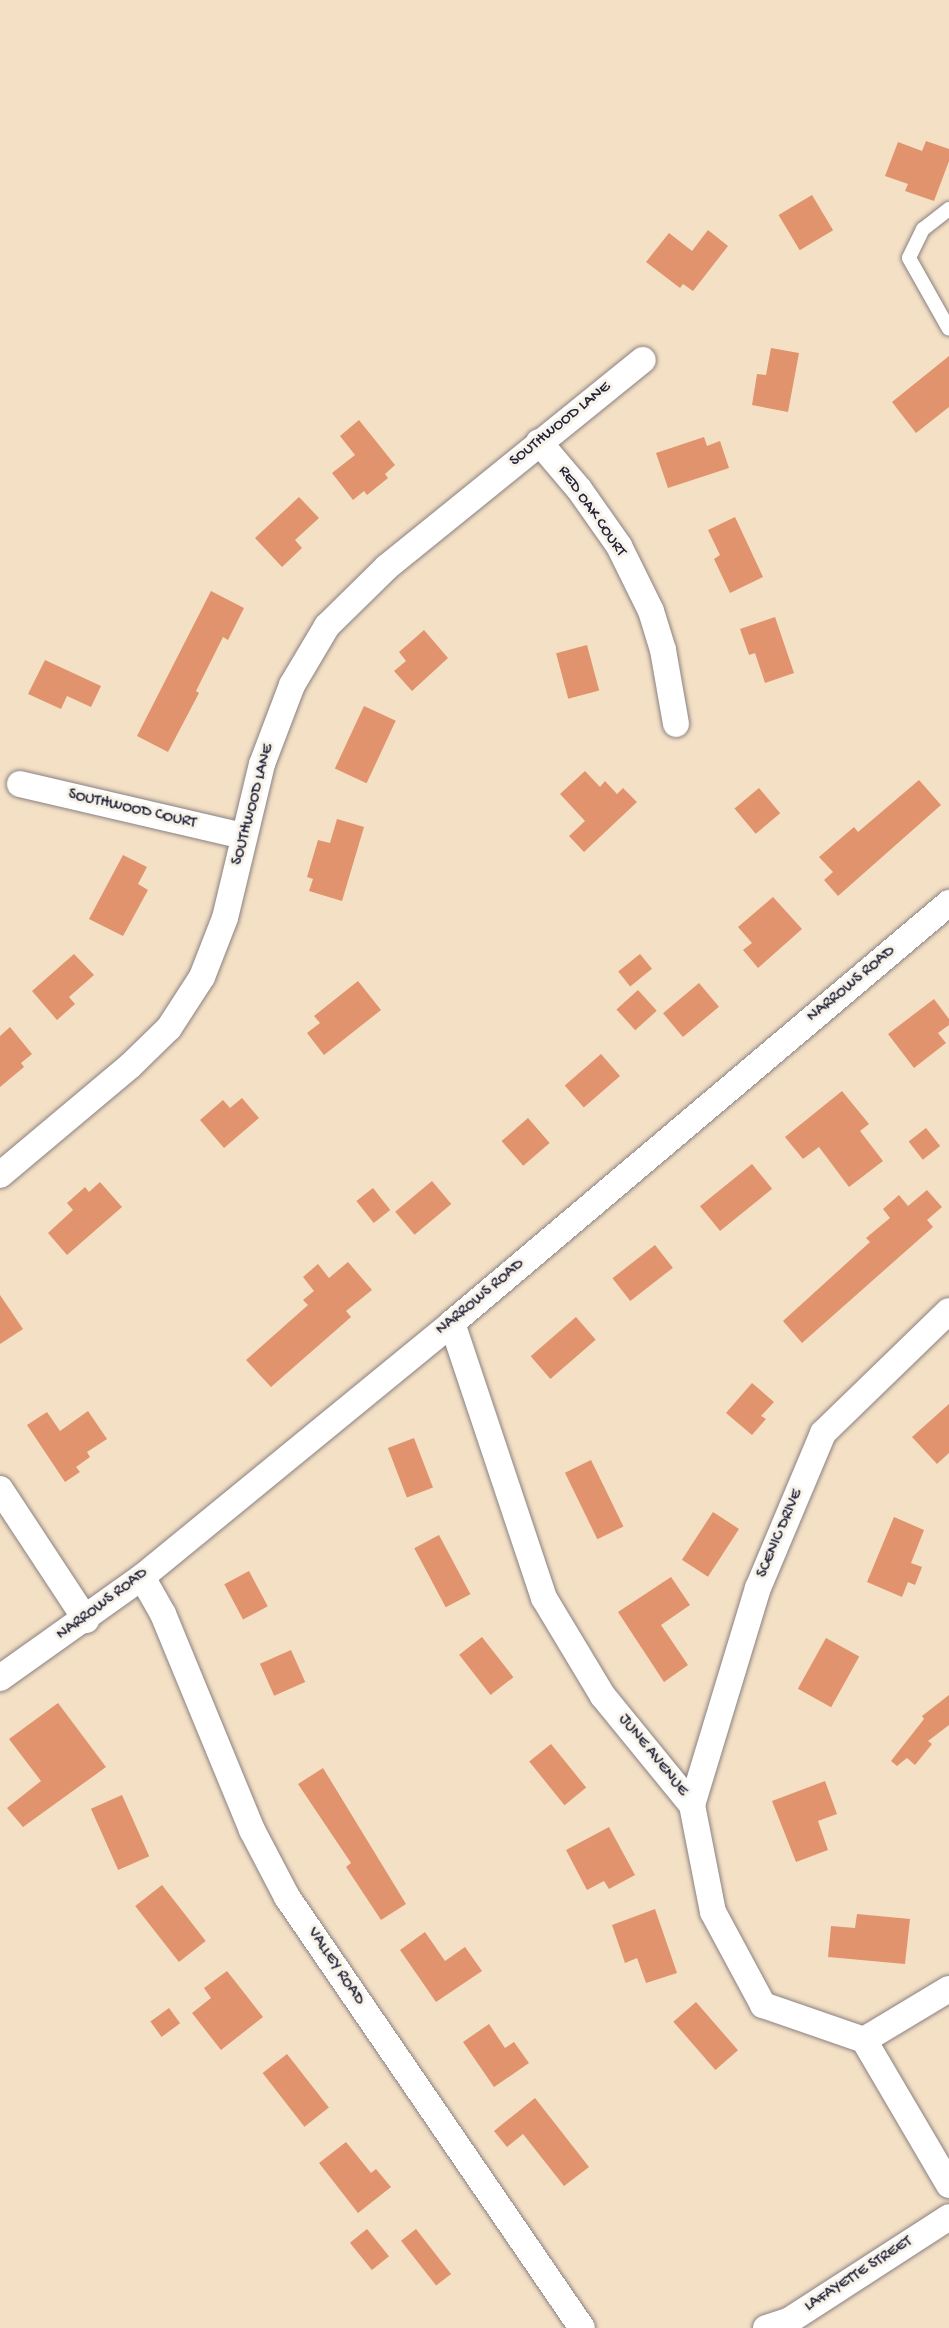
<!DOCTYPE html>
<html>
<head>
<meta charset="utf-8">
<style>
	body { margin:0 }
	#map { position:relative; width:949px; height:2328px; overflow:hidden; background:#f4e0c5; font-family:"Gochi Hand",sans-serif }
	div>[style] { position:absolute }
	.building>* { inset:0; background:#e1936d; transform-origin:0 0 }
	.roads { filter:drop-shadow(0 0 2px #8b8180) drop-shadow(0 0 2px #8b8180) }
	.lane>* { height:14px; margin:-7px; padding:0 7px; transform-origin:7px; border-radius:7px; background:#fff }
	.street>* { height:26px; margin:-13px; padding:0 13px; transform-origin:13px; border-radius:13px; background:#fff }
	span { translate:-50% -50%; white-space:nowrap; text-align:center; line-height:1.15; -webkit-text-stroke:6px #f7f3e8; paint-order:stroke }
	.street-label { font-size:16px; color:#22223b }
</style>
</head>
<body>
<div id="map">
	<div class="building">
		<div style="clip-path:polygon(926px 141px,949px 149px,949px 161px,934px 201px,905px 191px,908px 184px,885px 176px,898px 142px,922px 151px)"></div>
		<div style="left:812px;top:195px;width:41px;height:39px;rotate:59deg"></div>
		<div style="clip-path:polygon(708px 230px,728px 246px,693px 291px,683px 284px,680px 288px,646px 262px,669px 233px,692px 251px)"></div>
		<div style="clip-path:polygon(771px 348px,799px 353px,788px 412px,752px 405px,757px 374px,766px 375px)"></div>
		<div style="clip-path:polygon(949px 356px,949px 407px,916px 433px,892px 402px)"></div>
		<div style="clip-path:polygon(359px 420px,395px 465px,385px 474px,388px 478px,367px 495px,364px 491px,353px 500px,332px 473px,355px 455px,340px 436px)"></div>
		<div style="clip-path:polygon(704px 437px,707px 446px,720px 441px,729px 468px,668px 488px,656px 453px)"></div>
		<div style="clip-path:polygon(299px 497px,319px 518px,295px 540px,302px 548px,282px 567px,255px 538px)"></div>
		<div style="clip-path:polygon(735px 517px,763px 577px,730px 593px,714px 559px,720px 555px,708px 530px)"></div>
		<div style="clip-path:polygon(211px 591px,244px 608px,228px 640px,223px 637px,196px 691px,199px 693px,168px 752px,137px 736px)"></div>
		<div style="clip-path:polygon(775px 617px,794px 673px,765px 683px,755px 653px,749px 655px,740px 629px)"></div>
		<div style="clip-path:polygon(424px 630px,448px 658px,412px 691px,394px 671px,406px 661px,399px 652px)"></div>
		<div style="left:587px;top:645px;width:47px;height:32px;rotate:75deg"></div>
		<div style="clip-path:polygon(45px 660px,101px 686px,91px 707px,67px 696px,61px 709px,28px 694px)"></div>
		<div style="left:364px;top:706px;width:35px;height:69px;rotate:25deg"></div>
		<div style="clip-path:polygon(585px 771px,600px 787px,605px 781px,617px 794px,623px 788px,637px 802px,584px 852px,569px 836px,585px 821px,560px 794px)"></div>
		<div style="clip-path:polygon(919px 780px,941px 805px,838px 896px,824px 880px,833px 872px,819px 857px,854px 827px,858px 832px)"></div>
		<div style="left:759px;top:788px;width:33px;height:32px;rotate:50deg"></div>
		<div style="clip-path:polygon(337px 819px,364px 827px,342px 901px,309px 891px,313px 879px,307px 877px,318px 840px,330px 843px)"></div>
		<div style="clip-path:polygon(123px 855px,147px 867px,138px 884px,148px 890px,123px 936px,89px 919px)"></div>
		<div style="clip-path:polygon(773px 897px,802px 929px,758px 968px,743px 950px,752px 943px,738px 927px)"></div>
		<div style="clip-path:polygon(74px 954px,94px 975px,69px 997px,75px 1004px,57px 1020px,32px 991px)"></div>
		<div style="left:640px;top:954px;width:19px;height:28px;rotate:51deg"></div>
		<div style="clip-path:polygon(358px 981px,381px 1010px,324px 1055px,307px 1033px,320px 1023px,314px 1016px)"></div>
		<div style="left:699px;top:983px;width:31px;height:47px;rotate:50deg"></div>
		<div style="left:638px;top:990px;width:28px;height:29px;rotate:48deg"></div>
		<div style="clip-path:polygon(934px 999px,949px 1019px,949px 1025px,938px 1033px,946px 1043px,914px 1068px,888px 1034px)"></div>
		<div style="clip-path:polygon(10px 1027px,32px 1054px,21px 1063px,24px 1067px,0 1087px,0 1036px)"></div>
		<div style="left:601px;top:1054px;width:29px;height:48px;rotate:49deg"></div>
		<div style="clip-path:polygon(842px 1091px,869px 1124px,860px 1131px,883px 1161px,849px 1187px,819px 1147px,803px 1159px,785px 1137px)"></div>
		<div style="clip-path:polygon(242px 1098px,259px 1118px,224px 1148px,200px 1120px,223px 1100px,230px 1108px)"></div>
		<div style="left:528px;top:1118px;width:33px;height:35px;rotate:49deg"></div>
		<div style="left:926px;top:1128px;width:23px;height:22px;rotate:52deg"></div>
		<div style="left:752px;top:1164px;width:32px;height:67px;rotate:51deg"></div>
		<div style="left:432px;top:1181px;width:30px;height:48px;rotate:50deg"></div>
		<div style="clip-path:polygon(100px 1182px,122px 1207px,67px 1255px,48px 1233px,73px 1210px,67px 1203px,85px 1187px,89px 1192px)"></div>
		<div style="left:373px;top:1188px;width:28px;height:21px;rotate:52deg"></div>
		<div style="clip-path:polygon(927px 1190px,942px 1207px,927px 1220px,933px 1227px,802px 1343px,783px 1321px,870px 1242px,866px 1238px,890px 1218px,883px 1209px,899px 1195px,908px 1206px)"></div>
		<div style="left:655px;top:1245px;width:29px;height:54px;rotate:52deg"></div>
		<div style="clip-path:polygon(348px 1262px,372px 1290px,346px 1311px,351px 1317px,271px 1387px,246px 1360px,308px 1305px,303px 1300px,314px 1291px,303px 1277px,318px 1264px,329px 1278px)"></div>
		<div style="clip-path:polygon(0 1295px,23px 1329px,0 1344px)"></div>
		<div style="left:576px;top:1317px;width:30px;height:60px;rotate:49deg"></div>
		<div style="clip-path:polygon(752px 1383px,774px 1402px,761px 1416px,766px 1419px,752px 1435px,726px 1413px)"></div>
		<div style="clip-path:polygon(949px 1404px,949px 1453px,937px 1464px,912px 1437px)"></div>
		<div style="clip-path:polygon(88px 1411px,107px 1439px,87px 1452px,90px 1457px,76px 1467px,80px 1472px,65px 1482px,27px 1425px,47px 1412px,60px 1431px)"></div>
		<div style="left:414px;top:1438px;width:53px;height:28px;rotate:69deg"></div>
		<div style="left:591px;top:1460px;width:74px;height:29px;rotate:64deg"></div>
		<div style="left:713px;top:1512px;width:31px;height:57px;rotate:33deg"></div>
		<div style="clip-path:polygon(894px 1517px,924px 1530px,911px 1563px,922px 1567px,915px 1585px,908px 1582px,902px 1597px,867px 1582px)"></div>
		<div style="left:439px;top:1535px;width:67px;height:28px;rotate:62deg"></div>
		<div style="left:249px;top:1571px;width:40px;height:28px;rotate:62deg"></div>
		<div style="clip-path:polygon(671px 1577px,690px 1605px,661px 1625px,688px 1665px,664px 1682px,618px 1612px)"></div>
		<div style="left:482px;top:1637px;width:51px;height:29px;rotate:52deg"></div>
		<div style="left:826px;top:1638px;width:38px;height:58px;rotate:29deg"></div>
		<div style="left:291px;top:1650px;width:35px;height:34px;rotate:66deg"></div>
		<div style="clip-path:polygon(949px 1695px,949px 1725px,928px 1741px,932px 1744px,915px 1765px,907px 1758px,897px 1766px,891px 1761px,924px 1719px,922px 1716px)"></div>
		<div style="clip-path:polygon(58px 1703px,106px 1767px,23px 1827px,7px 1808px,41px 1781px,9px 1739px)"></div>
		<div style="left:551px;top:1744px;width:56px;height:28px;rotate:51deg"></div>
		<div style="clip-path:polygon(323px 1768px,406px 1904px,381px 1920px,346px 1867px,351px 1863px,298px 1784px)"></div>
		<div style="clip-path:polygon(825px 1781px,837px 1814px,818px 1821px,828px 1850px,796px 1862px,772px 1801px)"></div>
		<div style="left:122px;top:1795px;width:67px;height:34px;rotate:66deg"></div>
		<div style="clip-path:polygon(609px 1827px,635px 1875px,609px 1889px,604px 1881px,587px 1890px,566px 1850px)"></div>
		<div style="left:162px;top:1885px;width:71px;height:34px;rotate:52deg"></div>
		<div style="clip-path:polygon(655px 1909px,677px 1973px,646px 1983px,637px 1958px,625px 1963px,612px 1925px)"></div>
		<div style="clip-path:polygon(857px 1914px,910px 1919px,905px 1964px,828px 1957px,831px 1926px,855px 1928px)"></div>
		<div style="clip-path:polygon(425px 1932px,445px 1961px,465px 1947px,482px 1971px,436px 2002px,400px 1950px)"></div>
		<div style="clip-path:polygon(227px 1971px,263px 2017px,221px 2050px,192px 2013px,211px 1998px,204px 1988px)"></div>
		<div style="left:696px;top:2002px;width:64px;height:30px;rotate:49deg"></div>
		<div style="left:169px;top:2008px;width:19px;height:23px;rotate:54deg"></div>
		<div style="clip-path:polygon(489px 2024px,505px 2048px,514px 2042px,529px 2063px,494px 2087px,463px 2042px)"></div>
		<div style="left:287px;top:2054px;width:68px;height:31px;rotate:52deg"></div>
		<div style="clip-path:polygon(535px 2098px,589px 2167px,564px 2186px,523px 2134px,507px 2147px,494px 2131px)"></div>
		<div style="clip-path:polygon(346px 2142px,371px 2173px,376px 2169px,391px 2187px,358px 2213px,319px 2163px)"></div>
		<div style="left:367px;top:2229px;width:35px;height:22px;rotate:51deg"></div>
		<div style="left:416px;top:2229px;width:57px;height:19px;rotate:52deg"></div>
	</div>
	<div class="roads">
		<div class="lane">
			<div style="left:949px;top:209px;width:33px;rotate:142deg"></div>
			<div style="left:923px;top:229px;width:32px;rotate:116deg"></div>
			<div style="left:909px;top:258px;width:81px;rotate:60.6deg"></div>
		</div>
		<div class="street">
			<div style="left:539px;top:442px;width:62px;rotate:49.6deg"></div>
			<div style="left:579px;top:489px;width:70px;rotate:54.9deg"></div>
			<div style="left:619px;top:546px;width:72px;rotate:63.8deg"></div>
			<div style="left:651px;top:611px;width:41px;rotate:72.9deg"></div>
			<div style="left:663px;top:650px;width:75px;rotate:80deg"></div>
			<div style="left:20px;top:784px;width:230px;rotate:13.1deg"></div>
			<div style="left:0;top:1175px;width:170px;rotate:-40deg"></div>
			<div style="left:130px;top:1066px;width:54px;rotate:-44.3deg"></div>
			<div style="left:169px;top:1028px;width:61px;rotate:-57.1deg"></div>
			<div style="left:202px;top:977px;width:63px;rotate:-68.7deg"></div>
			<div style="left:225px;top:918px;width:158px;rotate:-76.5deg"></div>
			<div style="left:262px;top:764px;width:85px;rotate:-69.2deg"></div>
			<div style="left:292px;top:685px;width:69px;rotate:-59.3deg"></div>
			<div style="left:327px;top:626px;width:84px;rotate:-44.5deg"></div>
			<div style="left:387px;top:567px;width:329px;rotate:-39deg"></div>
			<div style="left:452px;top:1323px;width:290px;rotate:71.5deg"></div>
			<div style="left:544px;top:1598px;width:114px;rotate:59deg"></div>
			<div style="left:603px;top:1696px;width:141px;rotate:50.8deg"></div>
			<div style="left:692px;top:1805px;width:109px;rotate:78.9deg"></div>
			<div style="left:713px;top:1912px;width:106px;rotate:61.7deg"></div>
			<div style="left:763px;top:2005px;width:107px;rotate:19.1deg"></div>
			<div style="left:864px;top:2040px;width:168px;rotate:59.6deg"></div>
			<div style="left:0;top:1489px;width:157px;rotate:56.7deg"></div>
			<div style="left:142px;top:1577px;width:43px;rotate:60.4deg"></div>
			<div style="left:163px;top:1614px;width:234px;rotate:67.6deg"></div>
			<div style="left:252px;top:1830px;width:76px;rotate:62.4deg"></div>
			<div style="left:287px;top:1897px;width:522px;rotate:55.61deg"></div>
			<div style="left:0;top:1678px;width:174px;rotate:-35.4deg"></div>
			<div style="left:142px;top:1577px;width:401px;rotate:-39.3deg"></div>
			<div style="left:452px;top:1323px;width:651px;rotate:-40.2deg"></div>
			<div style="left:692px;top:1805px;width:227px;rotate:-73.1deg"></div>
			<div style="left:758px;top:1588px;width:168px;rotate:-67.2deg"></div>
			<div style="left:823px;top:1433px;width:175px;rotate:-44.1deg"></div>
			<div style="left:864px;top:2040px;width:99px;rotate:-31deg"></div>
			<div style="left:766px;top:2328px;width:25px;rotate:-18deg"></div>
			<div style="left:790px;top:2320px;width:189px;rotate:-32.9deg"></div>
		</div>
	</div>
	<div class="street-label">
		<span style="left:561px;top:425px;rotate:-39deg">SOUTHWOOD LANE</span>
		<span style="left:591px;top:512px;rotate:55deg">RED OAK COURT</span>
		<span style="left:254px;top:805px;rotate:-75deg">SOUTHWOOD LANE</span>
		<span style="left:132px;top:810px;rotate:13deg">SOUTHWOOD COURT</span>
		<span style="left:852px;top:985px;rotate:-40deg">NARROWS ROAD</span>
		<span style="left:481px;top:1298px;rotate:-40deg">NARROWS ROAD</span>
		<span style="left:781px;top:1534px;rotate:-67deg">SCENIC DRIVE</span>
		<span style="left:103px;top:1605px;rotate:-37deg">NARROWS ROAD</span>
		<span style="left:652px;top:1756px;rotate:51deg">JUNE AVENUE</span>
		<span style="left:335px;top:1967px;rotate:56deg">VALLEY ROAD</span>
		<span style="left:859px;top:2275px;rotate:-33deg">LAFAYETTE STREET</span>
	</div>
</div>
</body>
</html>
